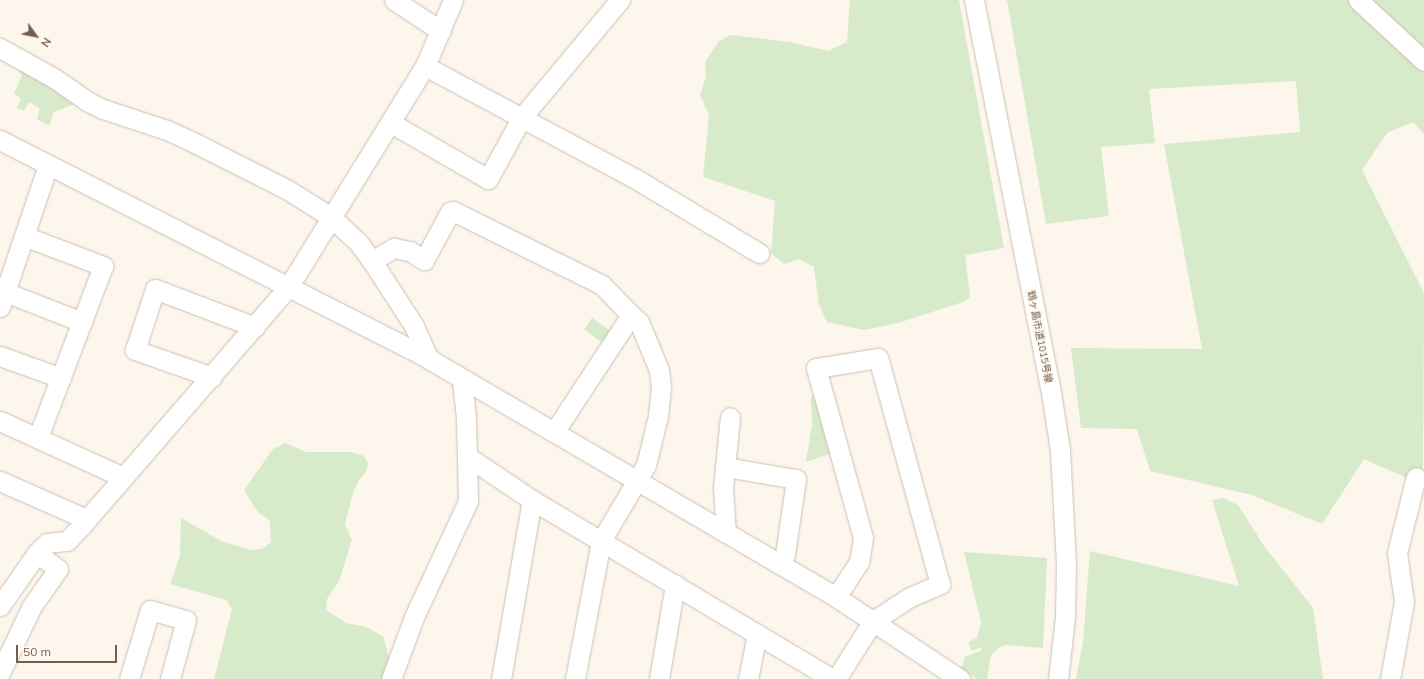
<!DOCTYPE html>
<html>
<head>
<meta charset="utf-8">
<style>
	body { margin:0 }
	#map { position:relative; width:1424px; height:679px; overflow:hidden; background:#fcf6ec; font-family:Mulish,"Noto Sans JP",sans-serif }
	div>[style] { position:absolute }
	.green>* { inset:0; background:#d7eaca; transform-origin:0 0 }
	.roads { filter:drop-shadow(0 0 1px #cebeb1) drop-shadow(0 0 1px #cebeb1) }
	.minor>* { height:19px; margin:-9.5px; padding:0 9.5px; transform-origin:9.5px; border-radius:9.5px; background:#fff }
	span { translate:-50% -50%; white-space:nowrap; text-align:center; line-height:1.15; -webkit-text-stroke:4px #fefaf2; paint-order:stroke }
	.street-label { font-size:10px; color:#775d4f }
	.north { position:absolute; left:16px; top:16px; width:40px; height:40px; -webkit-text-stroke:3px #fefaf2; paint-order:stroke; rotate:123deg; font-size:11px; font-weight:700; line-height:16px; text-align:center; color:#775d4f }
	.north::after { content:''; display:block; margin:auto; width:14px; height:18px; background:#775d4f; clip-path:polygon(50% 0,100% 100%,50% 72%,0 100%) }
	.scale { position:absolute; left:16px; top:645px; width:101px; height:18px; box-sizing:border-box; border:2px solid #775d4f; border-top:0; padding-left:5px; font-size:12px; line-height:14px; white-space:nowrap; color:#775d4f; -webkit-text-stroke:3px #fefaf2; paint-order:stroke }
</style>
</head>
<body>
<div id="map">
	<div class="green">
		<div style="clip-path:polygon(850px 0,959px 0,1004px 248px,965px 255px,970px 296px,966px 301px,898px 323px,864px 330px,827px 322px,819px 305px,814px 267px,799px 259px,784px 264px,771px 253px,775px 201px,703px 177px,709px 115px,700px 95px,706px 77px,705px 62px,719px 41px,731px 35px,790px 42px,828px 51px,847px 42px)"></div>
		<div style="clip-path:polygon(1007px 0,1424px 0,1424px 134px,1413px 122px,1387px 133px,1362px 170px,1424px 293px,1423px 485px,1364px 459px,1322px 524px,1252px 495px,1150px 471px,1137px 429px,1081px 428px,1071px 348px,1202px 349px,1164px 144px,1300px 132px,1296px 81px,1149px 89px,1155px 143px,1101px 147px,1109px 216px,1046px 224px)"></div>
		<div style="clip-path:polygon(22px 65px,79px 102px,54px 112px,49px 126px,37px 119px,40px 108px,29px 102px,24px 111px,17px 108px,21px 98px,14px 94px,22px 75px,19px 72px)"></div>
		<div style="left:592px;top:318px;width:29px;height:14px;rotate:35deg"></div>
		<div style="clip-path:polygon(814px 393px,832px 453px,806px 462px,812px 425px,811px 398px)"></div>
		<div style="clip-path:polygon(285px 443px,306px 452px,351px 452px,364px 456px,368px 463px,366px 472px,359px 480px,353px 493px,345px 524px,352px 540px,339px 581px,327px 599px,326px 610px,346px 623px,366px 627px,383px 636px,390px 660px,383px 679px,214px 679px,232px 609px,226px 600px,170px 584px,180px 556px,181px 518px,221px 541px,251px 550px,262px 549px,271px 542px,270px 521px,257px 511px,244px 490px,273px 449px)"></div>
		<div style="clip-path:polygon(1223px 498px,1238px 505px,1264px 546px,1313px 608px,1323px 679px,1076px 679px,1083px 642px,1090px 551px,1239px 586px,1212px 500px)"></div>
		<div style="clip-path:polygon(964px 552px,1047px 558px,1043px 648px,1005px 645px,998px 648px,991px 655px,987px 679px,977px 679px,961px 669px,965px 657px,981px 651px,981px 647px,972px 651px,968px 642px,977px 638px,981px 622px)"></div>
	</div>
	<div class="roads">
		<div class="minor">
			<div style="left:394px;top:0;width:56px;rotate:33.4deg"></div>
			<div style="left:974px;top:0;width:393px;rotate:78.9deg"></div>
			<div style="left:1050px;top:386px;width:65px;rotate:81.1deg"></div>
			<div style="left:1060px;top:450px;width:115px;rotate:87deg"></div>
			<div style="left:1066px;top:565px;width:52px;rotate:91.1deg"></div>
			<div style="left:1065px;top:617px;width:62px;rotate:96.4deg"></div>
			<div style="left:1358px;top:0;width:90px;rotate:42.7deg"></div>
			<div style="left:0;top:48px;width:62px;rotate:29.1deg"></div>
			<div style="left:54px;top:78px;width:40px;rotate:34.9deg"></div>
			<div style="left:87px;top:101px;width:18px;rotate:27deg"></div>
			<div style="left:103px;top:109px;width:67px;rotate:18.2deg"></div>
			<div style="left:167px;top:130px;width:33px;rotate:25deg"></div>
			<div style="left:197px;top:144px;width:102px;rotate:26.8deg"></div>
			<div style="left:288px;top:190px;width:51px;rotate:32.1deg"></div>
			<div style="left:331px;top:217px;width:37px;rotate:43deg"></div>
			<div style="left:358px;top:242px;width:24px;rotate:54deg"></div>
			<div style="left:372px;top:261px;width:77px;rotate:57.1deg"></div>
			<div style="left:414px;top:326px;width:36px;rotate:66deg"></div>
			<div style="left:425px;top:66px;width:239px;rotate:28.2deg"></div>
			<div style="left:636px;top:179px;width:144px;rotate:31deg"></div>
			<div style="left:391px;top:123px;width:112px;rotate:30deg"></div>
			<div style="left:488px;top:179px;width:71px;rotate:-61.3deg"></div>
			<div style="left:522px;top:117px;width:153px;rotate:-50.1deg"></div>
			<div style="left:0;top:140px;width:482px;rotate:27deg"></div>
			<div style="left:429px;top:359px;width:471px;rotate:30.3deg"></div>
			<div style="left:836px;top:597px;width:149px;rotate:33.5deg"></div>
			<div style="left:24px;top:236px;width:85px;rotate:20.8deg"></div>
			<div style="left:103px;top:266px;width:183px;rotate:110.8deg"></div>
			<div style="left:372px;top:261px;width:26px;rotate:-31deg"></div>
			<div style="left:394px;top:248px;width:16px;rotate:11deg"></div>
			<div style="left:410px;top:251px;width:17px;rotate:33deg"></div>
			<div style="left:424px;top:260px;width:55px;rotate:-61.6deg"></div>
			<div style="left:450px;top:212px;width:3px;rotate:-18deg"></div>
			<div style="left:453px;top:211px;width:166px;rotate:26.4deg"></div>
			<div style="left:602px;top:285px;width:42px;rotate:46deg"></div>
			<div style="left:631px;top:315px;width:140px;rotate:123.3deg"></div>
			<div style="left:5px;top:292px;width:83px;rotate:21.3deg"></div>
			<div style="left:0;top:307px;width:150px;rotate:-71.3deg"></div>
			<div style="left:0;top:356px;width:65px;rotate:19.8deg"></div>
			<div style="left:212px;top:377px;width:82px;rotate:-160.7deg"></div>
			<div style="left:135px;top:350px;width:64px;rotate:-71.8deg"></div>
			<div style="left:155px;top:289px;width:107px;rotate:20.8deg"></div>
			<div style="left:0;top:421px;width:135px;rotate:24.5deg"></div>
			<div style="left:468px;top:457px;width:77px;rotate:33.9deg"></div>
			<div style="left:532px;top:500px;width:349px;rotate:30.8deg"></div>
			<div style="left:725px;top:467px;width:72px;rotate:9.6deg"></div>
			<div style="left:796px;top:479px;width:76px;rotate:98.3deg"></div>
			<div style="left:785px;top:554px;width:11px;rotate:117deg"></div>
			<div style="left:0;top:481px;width:94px;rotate:23.8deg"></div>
			<div style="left:726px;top:533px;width:45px;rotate:-93.8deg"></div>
			<div style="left:723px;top:488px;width:71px;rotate:-84.4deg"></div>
			<div style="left:0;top:606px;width:65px;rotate:-55.1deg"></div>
			<div style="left:37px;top:553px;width:14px;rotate:-45deg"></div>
			<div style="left:47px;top:543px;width:20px;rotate:-6deg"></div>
			<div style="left:67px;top:541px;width:22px;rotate:-47deg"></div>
			<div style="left:82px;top:525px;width:316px;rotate:-49.1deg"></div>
			<div style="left:289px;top:286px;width:259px;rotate:-58.3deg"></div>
			<div style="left:425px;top:66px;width:72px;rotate:-67deg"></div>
			<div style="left:0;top:673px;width:74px;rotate:-64.5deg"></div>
			<div style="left:32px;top:606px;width:45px;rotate:-54.9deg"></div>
			<div style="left:58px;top:569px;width:26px;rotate:-143deg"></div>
			<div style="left:129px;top:679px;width:72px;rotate:-73.1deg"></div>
			<div style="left:150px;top:610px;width:37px;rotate:16deg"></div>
			<div style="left:186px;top:620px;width:61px;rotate:105.2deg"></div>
			<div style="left:391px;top:679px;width:66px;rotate:-69.6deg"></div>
			<div style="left:414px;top:617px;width:128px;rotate:-65deg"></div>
			<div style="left:468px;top:501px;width:83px;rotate:-91.4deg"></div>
			<div style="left:466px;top:418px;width:39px;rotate:-96deg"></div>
			<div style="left:501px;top:679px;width:182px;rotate:-80.2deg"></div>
			<div style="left:575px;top:679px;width:140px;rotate:-79.3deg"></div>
			<div style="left:601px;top:541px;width:88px;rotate:-59.4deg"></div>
			<div style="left:646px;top:465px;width:50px;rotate:-76.2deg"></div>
			<div style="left:658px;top:416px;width:29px;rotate:-84deg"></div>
			<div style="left:661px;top:387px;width:17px;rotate:-97deg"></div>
			<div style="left:659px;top:370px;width:52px;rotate:-112.6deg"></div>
			<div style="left:639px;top:322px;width:11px;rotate:-139deg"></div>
			<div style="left:659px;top:679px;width:96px;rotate:-80.4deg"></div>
			<div style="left:748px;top:679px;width:46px;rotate:-78.7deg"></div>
			<div style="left:836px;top:679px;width:69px;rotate:-57.5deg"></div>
			<div style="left:873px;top:621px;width:44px;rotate:-33deg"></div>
			<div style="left:910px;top:597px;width:33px;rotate:-23deg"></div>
			<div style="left:940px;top:584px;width:234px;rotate:-105.3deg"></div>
			<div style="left:878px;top:358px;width:63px;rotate:170.8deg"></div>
			<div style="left:816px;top:368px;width:176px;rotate:74.5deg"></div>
			<div style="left:863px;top:538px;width:24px;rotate:99deg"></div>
			<div style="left:859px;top:562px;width:42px;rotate:123.3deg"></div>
			<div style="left:1390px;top:679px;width:78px;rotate:-79.7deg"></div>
			<div style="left:1404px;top:602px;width:49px;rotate:-98.1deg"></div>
			<div style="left:1397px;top:553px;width:78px;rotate:-76deg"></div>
		</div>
	</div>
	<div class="street-label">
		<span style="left:1040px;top:337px;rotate:79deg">鶴ヶ島市道1015号線</span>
	</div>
	<div class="north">N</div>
	<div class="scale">50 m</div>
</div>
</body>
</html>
